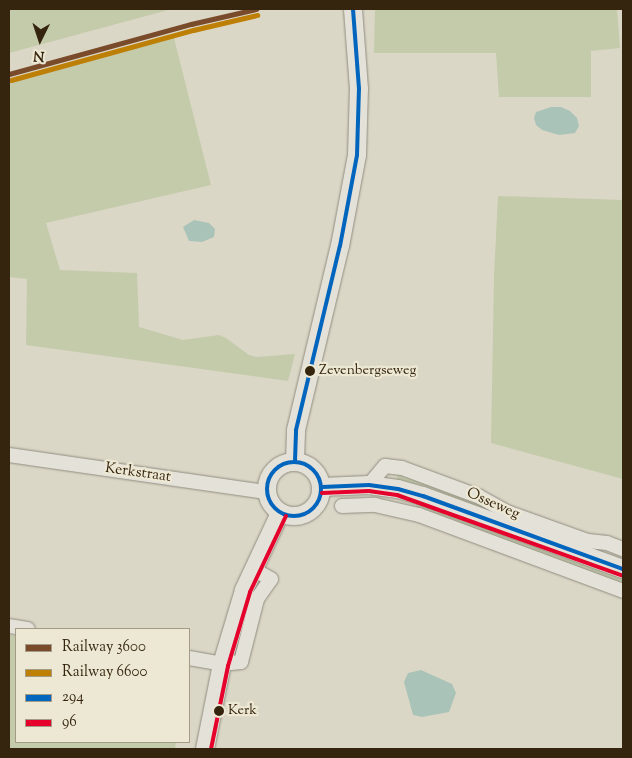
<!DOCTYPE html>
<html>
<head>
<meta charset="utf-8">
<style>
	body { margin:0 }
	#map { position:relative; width:632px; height:758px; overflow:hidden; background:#dbd7c6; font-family:"Sorts Mill Goudy",serif }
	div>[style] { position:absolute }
	.green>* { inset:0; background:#c4cbaa }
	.water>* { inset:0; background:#aac3b8 }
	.roads { filter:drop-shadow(0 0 1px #918d80) drop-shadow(0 0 1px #918d80) }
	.minor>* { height:14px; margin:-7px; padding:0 7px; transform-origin:7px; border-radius:7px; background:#e4e1d9 }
	.tertiary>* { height:18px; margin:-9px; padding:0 9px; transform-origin:9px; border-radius:9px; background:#e4e1d9 }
	.tertiary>.ring { margin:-9px; padding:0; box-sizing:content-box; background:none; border:18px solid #e4e1d9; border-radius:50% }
	.bus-1>* { height:4px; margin:-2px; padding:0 2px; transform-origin:2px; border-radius:2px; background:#0065bd }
	.bus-1>.ring { margin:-2px; padding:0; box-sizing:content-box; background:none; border:4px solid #0065bd; border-radius:50% }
	.bus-2>* { height:4px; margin:-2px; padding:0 2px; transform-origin:2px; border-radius:2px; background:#e4002b }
	.rail-1>* { height:5px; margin:-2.5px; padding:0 2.5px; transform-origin:2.5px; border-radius:2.5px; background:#7a4b2a }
	.rail-2>* { height:5px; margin:-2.5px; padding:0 2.5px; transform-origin:2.5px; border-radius:2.5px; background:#bd7f04 }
	.dots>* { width:14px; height:14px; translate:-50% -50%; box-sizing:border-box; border:2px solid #ede8d4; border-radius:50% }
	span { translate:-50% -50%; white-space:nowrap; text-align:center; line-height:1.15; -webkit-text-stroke:4.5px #ede8d4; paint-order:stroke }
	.bus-label { font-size:14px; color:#36250e }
	.left { translate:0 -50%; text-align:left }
	.street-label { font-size:15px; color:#36250e }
	.frame { position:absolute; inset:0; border:10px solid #36250e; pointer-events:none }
	.legend { position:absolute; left:15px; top:628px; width:175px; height:115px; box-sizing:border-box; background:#ede8d4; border:1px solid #a49a85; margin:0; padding:6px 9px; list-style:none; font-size:15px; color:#36250e }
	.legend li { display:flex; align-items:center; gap:10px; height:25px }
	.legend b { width:25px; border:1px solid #a49a85 }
	.north { position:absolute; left:15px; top:15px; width:50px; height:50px; -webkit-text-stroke:4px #ede8d4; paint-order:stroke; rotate:184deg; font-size:14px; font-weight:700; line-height:20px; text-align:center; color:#36250e }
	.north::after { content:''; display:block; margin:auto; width:18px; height:22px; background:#36250e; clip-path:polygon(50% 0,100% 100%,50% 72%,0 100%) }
</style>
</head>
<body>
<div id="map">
	<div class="green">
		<div style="clip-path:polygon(9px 9px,172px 9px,9px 53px)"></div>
		<div style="clip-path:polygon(375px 9px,617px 9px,620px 48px,591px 51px,591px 97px,499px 97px,496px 53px,374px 53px)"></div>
		<div style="clip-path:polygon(173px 34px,211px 185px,46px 223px,60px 270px,137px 273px,139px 327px,183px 340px,219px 335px,226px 338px,249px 355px,257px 357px,295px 354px,288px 381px,26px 345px,27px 279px,9px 277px,9px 82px,68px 63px)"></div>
		<div style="clip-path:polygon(498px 196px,623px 200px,623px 479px,491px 443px,494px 276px)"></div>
		<div style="clip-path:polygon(398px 473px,490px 507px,489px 511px,425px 486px,397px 480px)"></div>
		<div style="clip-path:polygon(416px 504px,425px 506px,623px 579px,623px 584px,416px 508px)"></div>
		<div style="clip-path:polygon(9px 635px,16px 636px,16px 742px,176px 742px,175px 749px,9px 749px)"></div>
	</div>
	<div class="water">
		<div style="clip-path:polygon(551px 107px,561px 107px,570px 111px,577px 118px,579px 126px,575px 133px,559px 135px,542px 130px,536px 125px,534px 118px,536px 112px)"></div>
		<div style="clip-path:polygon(194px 220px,209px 223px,215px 229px,214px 237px,202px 242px,189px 241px,183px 227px)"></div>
		<div style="clip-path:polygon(421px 670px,452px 684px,456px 693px,449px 712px,422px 717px,413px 715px,404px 682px,408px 673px)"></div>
	</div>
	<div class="roads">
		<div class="minor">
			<div style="left:9px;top:455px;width:260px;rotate:8.2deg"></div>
			<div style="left:369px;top:485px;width:25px;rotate:-50deg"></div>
			<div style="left:385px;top:466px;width:17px;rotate:7deg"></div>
			<div style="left:402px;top:468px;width:83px;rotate:20.4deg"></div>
			<div style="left:480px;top:497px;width:31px;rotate:29deg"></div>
			<div style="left:507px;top:512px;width:86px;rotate:19.7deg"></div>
			<div style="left:588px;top:541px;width:19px;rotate:6deg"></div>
			<div style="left:607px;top:543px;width:17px;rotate:21deg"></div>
			<div style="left:342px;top:506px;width:33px;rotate:-2deg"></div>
			<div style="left:375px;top:505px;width:45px;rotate:12.8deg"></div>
			<div style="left:419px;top:515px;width:218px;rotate:20.4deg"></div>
			<div style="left:9px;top:626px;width:19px;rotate:9deg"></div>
			<div style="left:189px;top:658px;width:34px;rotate:10deg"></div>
			<div style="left:222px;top:664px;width:19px;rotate:-6deg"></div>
			<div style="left:241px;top:662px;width:65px;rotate:-75.7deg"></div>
			<div style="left:257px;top:599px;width:24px;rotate:-55deg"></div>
			<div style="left:271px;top:579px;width:21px;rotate:-151deg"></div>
		</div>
		<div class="tertiary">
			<div style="left:295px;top:461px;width:31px;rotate:-88deg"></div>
			<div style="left:296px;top:430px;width:189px;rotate:-76.6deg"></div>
			<div style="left:340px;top:246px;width:93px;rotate:-79.4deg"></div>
			<div style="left:357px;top:155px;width:66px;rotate:-88.3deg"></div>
			<div style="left:359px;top:89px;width:80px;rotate:-94.3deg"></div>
			<div class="ring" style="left:267px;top:462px;width:36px;height:36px"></div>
			<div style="left:322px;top:487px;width:47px;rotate:-2.4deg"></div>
			<div style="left:369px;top:485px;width:29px;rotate:8deg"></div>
			<div style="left:398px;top:489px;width:26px;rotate:16deg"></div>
			<div style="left:423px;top:496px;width:213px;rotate:20.1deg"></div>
			<div style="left:205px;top:749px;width:87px;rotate:-78.7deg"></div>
			<div style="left:222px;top:664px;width:77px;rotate:-73.4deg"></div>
			<div style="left:244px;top:590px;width:85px;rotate:-64.9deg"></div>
		</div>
	</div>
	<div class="bus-1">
		<div style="left:295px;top:461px;width:31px;rotate:-88deg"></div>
		<div style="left:296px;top:430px;width:189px;rotate:-76.6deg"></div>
		<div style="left:340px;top:246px;width:93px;rotate:-79.4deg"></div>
		<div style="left:357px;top:155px;width:66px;rotate:-88.3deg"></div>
		<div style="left:359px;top:89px;width:80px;rotate:-94.3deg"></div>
		<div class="ring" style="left:267px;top:462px;width:50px;height:50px"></div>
		<div style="left:322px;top:487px;width:47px;rotate:-2.4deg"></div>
		<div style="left:369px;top:485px;width:29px;rotate:8deg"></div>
		<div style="left:398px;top:489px;width:26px;rotate:16deg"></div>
		<div style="left:423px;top:496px;width:213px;rotate:20.1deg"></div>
	</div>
	<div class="bus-2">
		<div style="left:322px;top:493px;width:47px;rotate:-2.4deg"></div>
		<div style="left:369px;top:491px;width:28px;rotate:8deg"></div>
		<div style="left:397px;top:495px;width:238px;rotate:19.7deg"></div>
		<div style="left:211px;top:749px;width:85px;rotate:-78.4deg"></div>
		<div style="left:228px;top:666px;width:77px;rotate:-73.4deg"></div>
		<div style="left:250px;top:592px;width:84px;rotate:-64.7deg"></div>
	</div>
	<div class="rail-1">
		<div style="left:9px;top:74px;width:189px;rotate:-15.4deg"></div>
		<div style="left:191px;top:24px;width:67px;rotate:-13deg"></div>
	</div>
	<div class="rail-2">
		<div style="left:11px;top:80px;width:189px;rotate:-15.4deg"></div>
		<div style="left:193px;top:30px;width:66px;rotate:-13.2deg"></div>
	</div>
	<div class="dots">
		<div style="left:310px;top:371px;background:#36250e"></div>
		<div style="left:219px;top:711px;background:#36250e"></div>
	</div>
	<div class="bus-label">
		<span class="left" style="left:319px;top:371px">Zevenbergseweg</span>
		<span class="left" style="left:228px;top:711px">Kerk</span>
	</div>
	<div class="street-label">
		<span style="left:138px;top:473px;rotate:8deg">Kerkstraat</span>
		<span style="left:493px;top:504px;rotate:24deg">Osseweg</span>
	</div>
	<div class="frame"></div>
	<ul class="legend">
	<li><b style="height:6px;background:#7a4b2a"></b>Railway 3600</li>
	<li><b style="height:6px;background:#bd7f04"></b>Railway 6600</li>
	<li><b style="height:6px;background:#0065bd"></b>294</li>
	<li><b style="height:6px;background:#e4002b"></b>96</li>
	</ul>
	<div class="north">N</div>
</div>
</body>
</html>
